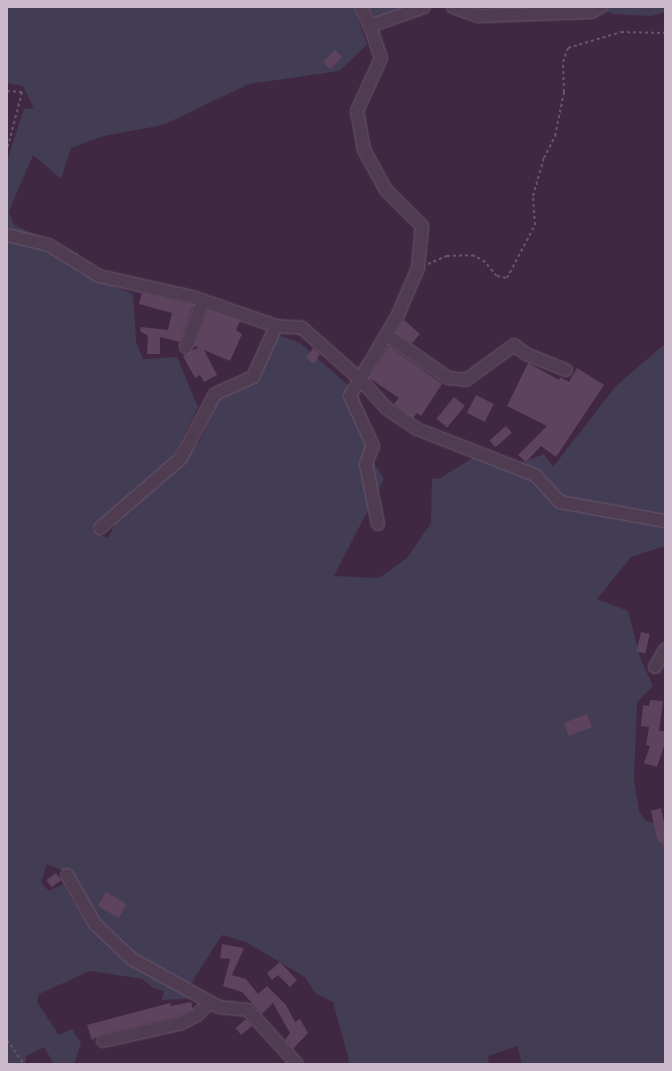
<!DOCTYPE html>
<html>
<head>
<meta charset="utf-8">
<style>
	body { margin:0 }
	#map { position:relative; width:672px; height:1071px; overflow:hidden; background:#402842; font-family:"DM Sans",sans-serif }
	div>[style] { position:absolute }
	.green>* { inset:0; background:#423c55 }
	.building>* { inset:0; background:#5e435f; transform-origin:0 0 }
	.path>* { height:2px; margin-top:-1px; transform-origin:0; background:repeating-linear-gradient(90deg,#62576c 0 3px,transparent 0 6px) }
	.roads { filter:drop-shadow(0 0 1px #6b576c) drop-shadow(0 0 1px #6b576c) }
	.minor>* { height:12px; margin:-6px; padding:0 6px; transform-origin:6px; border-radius:6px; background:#503c51 }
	span { translate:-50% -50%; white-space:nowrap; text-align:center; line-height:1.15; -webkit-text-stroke:3.5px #362137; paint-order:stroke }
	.frame { position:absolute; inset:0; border:8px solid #cbb9cb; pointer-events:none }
</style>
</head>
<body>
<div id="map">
	<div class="green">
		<div style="clip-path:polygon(7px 7px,354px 7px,367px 45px,339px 71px,249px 84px,163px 125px,104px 136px,71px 148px,61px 179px,33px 155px,9px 211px,14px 225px,79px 254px,77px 272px,133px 294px,136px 342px,143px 359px,177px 357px,198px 407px,174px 456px,91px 530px,108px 538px,115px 524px,200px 441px,219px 398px,252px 384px,278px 335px,300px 343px,357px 393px,378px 445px,372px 460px,384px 479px,334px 576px,379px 578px,407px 558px,431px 523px,432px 479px,440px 478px,476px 456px,519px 464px,544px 454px,553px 467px,616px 386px,665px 344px,665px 546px,631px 557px,597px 599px,628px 611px,640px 657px,653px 686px,637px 702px,634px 780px,639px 811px,646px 821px,665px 825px,665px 1064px,522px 1064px,517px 1046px,488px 1056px,489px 1064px,350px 1064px,333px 1002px,316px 994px,305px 977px,246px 942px,222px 935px,190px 985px,134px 955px,98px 923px,70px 874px,47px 864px,41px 883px,49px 891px,63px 884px,89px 927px,135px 965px,196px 998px,162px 1000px,164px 991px,153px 988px,143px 979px,90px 971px,39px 994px,37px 1002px,59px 1035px,72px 1029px,81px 1043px,74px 1064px,54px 1064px,44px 1047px,26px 1056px,26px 1064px,7px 1064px,7px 161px,24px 109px,34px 108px,23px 86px,7px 83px)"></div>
		<div style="clip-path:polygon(368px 7px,407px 7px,375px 18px)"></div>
		<div style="clip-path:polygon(591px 7px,665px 7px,665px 12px,652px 16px,615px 14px)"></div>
	</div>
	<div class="building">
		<div style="left:335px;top:50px;width:10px;height:17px;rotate:45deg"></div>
		<div style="clip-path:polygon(142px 293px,193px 305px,180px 342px,160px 337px,160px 354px,147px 354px,148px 336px,140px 331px,141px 327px,168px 330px,172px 313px,139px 304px)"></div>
		<div style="clip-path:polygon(208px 310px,240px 321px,236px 330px,242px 334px,230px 361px,204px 350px,217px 375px,204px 382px,200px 375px,195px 378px,183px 356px,199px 347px,194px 346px)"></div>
		<div style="clip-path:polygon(404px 320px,420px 334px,412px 343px,396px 333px)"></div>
		<div style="clip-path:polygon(389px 346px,442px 384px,421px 416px,417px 413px,413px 418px,394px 404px,399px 398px,369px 378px)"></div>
		<div style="clip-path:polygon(313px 348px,320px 354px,314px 364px,306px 358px)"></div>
		<div style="clip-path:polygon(528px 363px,559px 380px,560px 377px,569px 382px,577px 368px,604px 385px,556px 457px,541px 446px,526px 462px,518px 455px,547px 426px,507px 406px)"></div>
		<div style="left:476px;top:395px;width:20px;height:20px;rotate:27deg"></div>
		<div style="left:454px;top:397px;width:14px;height:28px;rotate:39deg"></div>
		<div style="left:506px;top:426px;width:9px;height:22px;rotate:49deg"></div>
		<div style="left:641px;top:632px;width:9px;height:20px;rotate:13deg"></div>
		<div style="clip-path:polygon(650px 700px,663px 701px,659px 731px,665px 731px,665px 743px,657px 767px,644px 763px,650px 746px,646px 745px,649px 727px,641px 726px,643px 705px,649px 706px)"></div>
		<div style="left:587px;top:714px;width:14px;height:25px;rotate:69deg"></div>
		<div style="clip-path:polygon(661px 808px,665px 828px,663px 849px,661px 842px,658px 842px,651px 811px)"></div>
		<div style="left:56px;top:873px;width:9px;height:12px;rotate:54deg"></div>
		<div style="left:106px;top:892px;width:24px;height:16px;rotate:30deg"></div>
		<div style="clip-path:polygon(222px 944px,244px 948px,232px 975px,246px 979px,258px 994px,267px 986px,286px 1005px,295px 1022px,300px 1019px,308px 1033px,293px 1049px,285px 1040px,290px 1033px,273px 1003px,262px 1014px,242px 992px,223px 986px,230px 959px,220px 958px)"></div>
		<div style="clip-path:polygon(280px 962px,297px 980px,290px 987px,278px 975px,272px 980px,267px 973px)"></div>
		<div style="clip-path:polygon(191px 1002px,193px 1009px,179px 1016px,101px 1034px,92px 1040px,87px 1025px,170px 1003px,171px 1006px)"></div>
		<div style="left:246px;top:1019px;width:9px;height:14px;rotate:49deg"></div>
	</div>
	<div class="path">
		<div style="left:7px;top:91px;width:15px;rotate:4deg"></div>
		<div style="left:22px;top:92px;width:60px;rotate:104.5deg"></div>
		<div style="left:428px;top:264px;width:21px;rotate:-23deg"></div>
		<div style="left:447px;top:256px;width:25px;rotate:-2deg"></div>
		<div style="left:472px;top:255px;width:12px;rotate:24deg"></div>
		<div style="left:483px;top:260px;width:21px;rotate:49deg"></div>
		<div style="left:497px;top:276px;width:10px;rotate:11deg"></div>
		<div style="left:507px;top:278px;width:60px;rotate:-62.2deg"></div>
		<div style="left:535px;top:225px;width:29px;rotate:-94deg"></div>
		<div style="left:533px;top:196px;width:40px;rotate:-74deg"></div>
		<div style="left:544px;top:158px;width:25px;rotate:-63deg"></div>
		<div style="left:555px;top:136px;width:45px;rotate:-78.4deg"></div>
		<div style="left:564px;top:92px;width:30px;rotate:-92deg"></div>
		<div style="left:563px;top:62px;width:15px;rotate:-70deg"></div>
		<div style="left:568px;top:48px;width:55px;rotate:-16.8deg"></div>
		<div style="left:621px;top:32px;width:44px;rotate:1.3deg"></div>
		<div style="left:7px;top:1040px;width:29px;rotate:55deg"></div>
	</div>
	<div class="roads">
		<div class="minor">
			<div style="left:361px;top:7px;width:21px;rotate:65deg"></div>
			<div style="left:453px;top:7px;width:27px;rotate:20deg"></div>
			<div style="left:478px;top:16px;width:113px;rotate:-2deg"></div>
			<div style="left:591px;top:12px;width:11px;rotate:-27deg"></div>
			<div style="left:7px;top:235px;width:43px;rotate:13.4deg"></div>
			<div style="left:49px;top:245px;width:59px;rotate:31.8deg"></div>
			<div style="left:99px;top:276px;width:95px;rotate:12.7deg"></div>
			<div style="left:192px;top:297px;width:89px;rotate:19deg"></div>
			<div style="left:276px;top:326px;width:26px;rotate:4deg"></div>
			<div style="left:302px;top:328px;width:79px;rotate:41.4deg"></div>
			<div style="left:361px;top:380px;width:38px;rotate:48deg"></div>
			<div style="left:386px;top:408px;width:37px;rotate:34deg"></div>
			<div style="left:417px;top:429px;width:127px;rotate:21.3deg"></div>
			<div style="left:535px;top:475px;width:37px;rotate:47deg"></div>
			<div style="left:560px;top:502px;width:107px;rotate:10.3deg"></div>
			<div style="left:387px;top:335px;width:75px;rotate:35.2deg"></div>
			<div style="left:448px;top:378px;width:18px;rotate:6deg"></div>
			<div style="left:466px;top:380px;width:59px;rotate:-36.1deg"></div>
			<div style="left:514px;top:345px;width:15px;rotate:37deg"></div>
			<div style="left:526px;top:354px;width:43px;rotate:21.8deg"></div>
			<div style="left:186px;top:347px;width:49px;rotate:-69.7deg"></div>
			<div style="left:378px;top:524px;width:61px;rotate:-101.3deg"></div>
			<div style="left:366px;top:464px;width:19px;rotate:-69deg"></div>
			<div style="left:373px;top:446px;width:55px;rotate:-114.7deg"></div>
			<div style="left:350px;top:396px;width:92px;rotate:-59.3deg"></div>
			<div style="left:397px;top:317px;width:53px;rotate:-66.8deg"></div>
			<div style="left:418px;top:268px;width:42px;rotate:-84.6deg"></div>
			<div style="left:422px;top:226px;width:51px;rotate:-135deg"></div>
			<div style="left:386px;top:190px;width:46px;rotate:-118.8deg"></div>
			<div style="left:364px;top:150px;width:40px;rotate:-100deg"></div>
			<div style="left:357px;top:111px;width:58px;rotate:-65.6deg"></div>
			<div style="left:381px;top:58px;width:34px;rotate:-109deg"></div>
			<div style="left:370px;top:26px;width:57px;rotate:-19.4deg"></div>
			<div style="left:100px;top:528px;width:107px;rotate:-40.8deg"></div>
			<div style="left:181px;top:458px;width:72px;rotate:-62deg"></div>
			<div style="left:215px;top:394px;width:42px;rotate:-24.1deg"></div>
			<div style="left:253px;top:377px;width:56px;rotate:-65.7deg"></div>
			<div style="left:655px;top:667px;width:20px;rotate:-60deg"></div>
			<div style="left:67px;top:875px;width:56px;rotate:60.3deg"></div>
			<div style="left:95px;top:924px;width:51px;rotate:43.4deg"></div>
			<div style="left:132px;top:959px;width:99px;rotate:28.9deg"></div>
			<div style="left:219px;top:1007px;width:29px;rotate:6deg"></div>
			<div style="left:248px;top:1010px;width:73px;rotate:47.8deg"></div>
			<div style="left:103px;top:1041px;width:81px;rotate:-12.8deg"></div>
			<div style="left:182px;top:1023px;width:17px;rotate:-28deg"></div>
			<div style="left:197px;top:1015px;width:18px;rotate:-45deg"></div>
		</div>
	</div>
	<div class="frame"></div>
</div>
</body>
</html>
